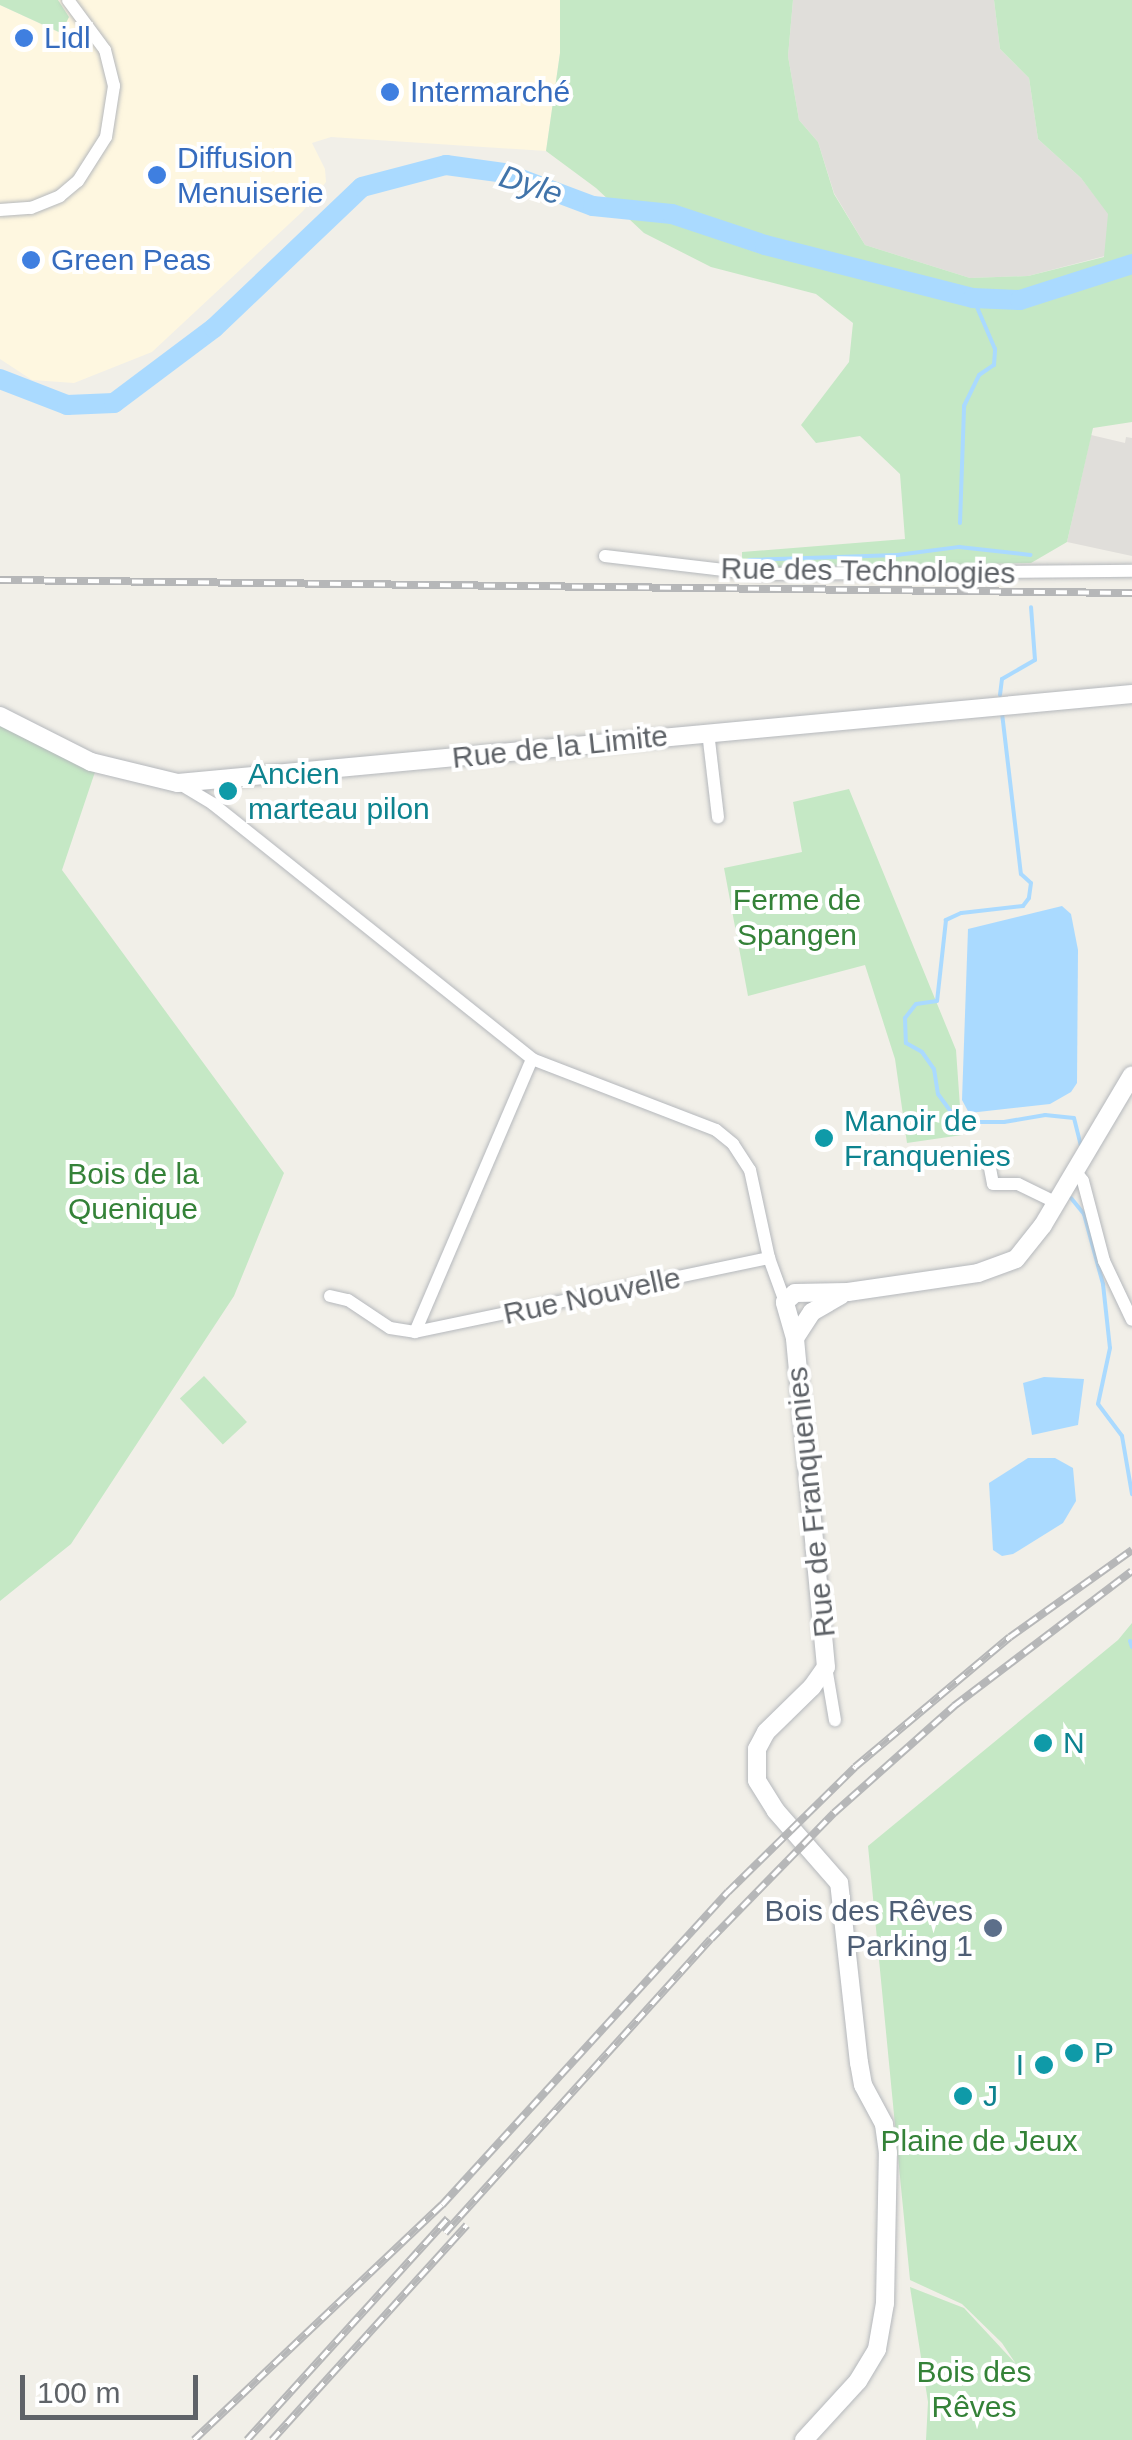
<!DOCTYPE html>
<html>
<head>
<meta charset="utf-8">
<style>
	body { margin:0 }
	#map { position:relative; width:1132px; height:2440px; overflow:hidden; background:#f1efe8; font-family:Arial,sans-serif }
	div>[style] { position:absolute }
	.commercial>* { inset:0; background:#fef7e0 }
	.industrial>* { inset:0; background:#e0deda }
	.green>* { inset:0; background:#c5e8c5; transform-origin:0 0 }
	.water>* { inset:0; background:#aadaff }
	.stream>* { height:4px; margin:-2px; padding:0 2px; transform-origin:2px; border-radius:2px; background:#aadaff }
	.river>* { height:20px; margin:-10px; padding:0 10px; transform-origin:10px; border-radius:10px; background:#aadaff }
	.roads { filter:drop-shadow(0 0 2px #b5b8bc) drop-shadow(0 0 2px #b5b8bc) }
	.minor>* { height:12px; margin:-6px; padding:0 6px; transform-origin:6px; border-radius:6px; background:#fff }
	.tertiary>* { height:18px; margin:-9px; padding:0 9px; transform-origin:9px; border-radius:9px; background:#fff }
	.rail>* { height:8px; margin-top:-4px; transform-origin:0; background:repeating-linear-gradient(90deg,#fff 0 11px,#b6b7b8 0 22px); box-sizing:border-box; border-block:2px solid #b6b7b8 }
	.dots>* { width:28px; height:28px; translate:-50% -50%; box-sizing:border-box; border:5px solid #fff; border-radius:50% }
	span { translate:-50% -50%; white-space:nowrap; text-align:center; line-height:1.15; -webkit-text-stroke:8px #fff; paint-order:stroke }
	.shop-label { font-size:30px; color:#366cbe }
	.left { translate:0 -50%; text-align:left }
	.street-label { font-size:30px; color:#5f6368 }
	.culture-label { font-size:30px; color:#0d838f }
	.right { translate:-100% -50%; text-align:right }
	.park-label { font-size:30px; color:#348238 }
	.service-label { font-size:30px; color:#4e5e75 }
	.water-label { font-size:32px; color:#4174aa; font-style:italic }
	.scale { position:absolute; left:20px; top:2375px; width:178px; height:45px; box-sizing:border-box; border:5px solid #5f6368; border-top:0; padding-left:12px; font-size:30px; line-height:35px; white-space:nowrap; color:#5f6368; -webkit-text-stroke:8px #fff; paint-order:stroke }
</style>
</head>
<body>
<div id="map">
	<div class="commercial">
		<div style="clip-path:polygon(58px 0,560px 0,560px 53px,546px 151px,331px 137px,312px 143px,325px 169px,326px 182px,303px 211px,152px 352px,74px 383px,32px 380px,0 359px,0 5px,60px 33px,69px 17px)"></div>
	</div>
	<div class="industrial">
		<div style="clip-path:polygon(793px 0,994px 0,1000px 49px,1029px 78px,1038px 139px,1081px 178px,1109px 214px,1105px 256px,1028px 276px,970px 278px,865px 245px,834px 193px,818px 142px,799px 120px,788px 56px)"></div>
		<div style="clip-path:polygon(1091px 435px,1125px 443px,1126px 437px,1132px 438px,1132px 556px,1067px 542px)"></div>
	</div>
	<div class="green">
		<div style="clip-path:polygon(0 0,58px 0,69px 17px,61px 33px,0 5px)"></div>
		<div style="clip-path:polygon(560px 0,793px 0,788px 56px,799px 120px,818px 142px,834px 194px,865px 245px,970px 278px,1028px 276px,1104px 257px,1108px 214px,1081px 178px,1038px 139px,1029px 78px,1000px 49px,994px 0,1132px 0,1132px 422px,1093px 428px,1067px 542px,1031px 563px,742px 568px,742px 552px,905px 539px,900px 474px,860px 436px,816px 443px,801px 425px,849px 362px,853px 323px,816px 294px,711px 267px,644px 233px,596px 188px,546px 151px,560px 53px)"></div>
		<div style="clip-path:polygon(0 724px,98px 763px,62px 870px,284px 1173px,234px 1296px,71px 1544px,0 1601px)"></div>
		<div style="clip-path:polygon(849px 789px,956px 1050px,962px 1135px,907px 1143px,895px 1059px,865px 965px,748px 996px,724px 868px,802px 852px,793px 802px)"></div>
		<div style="left:204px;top:1376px;width:63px;height:33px;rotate:47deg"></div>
		<div style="clip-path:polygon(1132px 1623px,1132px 2440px,926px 2440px,928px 2402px,910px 2287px,964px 2308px,1016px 2364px,1002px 2343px,962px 2304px,910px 2280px,868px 1846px,1118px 1640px)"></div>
	</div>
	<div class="water">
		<div style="clip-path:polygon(1062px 906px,1071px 914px,1078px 950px,1077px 1083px,1071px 1092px,1050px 1104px,969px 1113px,962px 1100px,968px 929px)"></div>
		<div style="clip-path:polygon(1044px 1377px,1084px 1379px,1078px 1425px,1032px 1435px,1023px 1383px)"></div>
		<div style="clip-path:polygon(1028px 1458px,1055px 1458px,1073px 1468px,1076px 1501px,1063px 1523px,1013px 1554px,1002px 1556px,993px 1550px,989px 1483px)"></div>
	</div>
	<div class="stream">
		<div style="left:960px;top:523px;width:117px;rotate:-88deg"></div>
		<div style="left:964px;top:406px;width:34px;rotate:-64deg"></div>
		<div style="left:979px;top:375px;width:18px;rotate:-34deg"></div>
		<div style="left:994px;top:365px;width:16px;rotate:-86deg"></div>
		<div style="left:995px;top:349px;width:56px;rotate:-113.3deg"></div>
		<div style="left:749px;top:560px;width:148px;rotate:-1.9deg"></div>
		<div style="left:897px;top:555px;width:63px;rotate:-7.4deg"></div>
		<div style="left:959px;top:547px;width:72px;rotate:6.3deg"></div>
		<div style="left:1000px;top:695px;width:16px;rotate:-83deg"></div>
		<div style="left:1002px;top:679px;width:38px;rotate:-30deg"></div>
		<div style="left:1035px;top:660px;width:53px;rotate:-94.3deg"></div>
		<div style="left:1002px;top:713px;width:162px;rotate:83.3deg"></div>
		<div style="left:1021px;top:874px;width:13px;rotate:42deg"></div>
		<div style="left:1031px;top:883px;width:15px;rotate:98deg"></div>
		<div style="left:1029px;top:898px;width:10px;rotate:127deg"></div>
		<div style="left:1023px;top:906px;width:62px;rotate:173.6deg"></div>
		<div style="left:961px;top:913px;width:17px;rotate:155deg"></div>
		<div style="left:946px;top:920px;width:81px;rotate:96.3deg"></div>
		<div style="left:937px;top:1001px;width:21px;rotate:172deg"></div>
		<div style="left:916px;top:1004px;width:18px;rotate:128deg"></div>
		<div style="left:905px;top:1018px;width:25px;rotate:88deg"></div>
		<div style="left:906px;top:1043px;width:18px;rotate:29deg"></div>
		<div style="left:922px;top:1052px;width:21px;rotate:55deg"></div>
		<div style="left:934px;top:1069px;width:25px;rotate:81deg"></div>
		<div style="left:938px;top:1094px;width:26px;rotate:54deg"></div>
		<div style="left:953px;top:1115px;width:14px;rotate:30deg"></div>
		<div style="left:965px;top:1122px;width:39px"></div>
		<div style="left:1004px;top:1122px;width:42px;rotate:-9.7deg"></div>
		<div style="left:1045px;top:1115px;width:29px;rotate:6deg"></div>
		<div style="left:1074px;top:1118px;width:29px;rotate:76deg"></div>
		<div style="left:1071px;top:1198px;width:21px;rotate:51deg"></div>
		<div style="left:1084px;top:1214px;width:73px;rotate:74.8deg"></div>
		<div style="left:1103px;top:1284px;width:64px;rotate:83.8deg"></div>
		<div style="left:1110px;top:1348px;width:57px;rotate:102.1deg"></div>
		<div style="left:1098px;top:1404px;width:40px;rotate:53deg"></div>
		<div style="left:1122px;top:1436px;width:59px;rotate:80.2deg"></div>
		<div style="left:1130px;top:1641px;width:6px;rotate:72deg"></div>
	</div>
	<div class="river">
		<div style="left:0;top:379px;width:72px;rotate:21.2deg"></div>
		<div style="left:67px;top:405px;width:47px;rotate:-2.4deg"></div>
		<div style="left:114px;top:403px;width:125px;rotate:-36.9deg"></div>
		<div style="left:214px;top:328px;width:204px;rotate:-43.6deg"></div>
		<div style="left:362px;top:187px;width:87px;rotate:-14.7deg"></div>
		<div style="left:446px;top:165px;width:60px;rotate:7.7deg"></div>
		<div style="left:505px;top:173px;width:94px;rotate:20.6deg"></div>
		<div style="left:593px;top:206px;width:79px;rotate:5.8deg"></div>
		<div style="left:672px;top:214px;width:98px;rotate:18.4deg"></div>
		<div style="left:765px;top:245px;width:215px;rotate:14.3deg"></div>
		<div style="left:973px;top:298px;width:47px;rotate:2.4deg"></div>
		<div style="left:1020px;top:300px;width:118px;rotate:-17.8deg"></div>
	</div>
	<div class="roads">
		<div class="minor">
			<div style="left:0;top:210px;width:31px;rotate:-4deg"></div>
			<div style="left:31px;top:208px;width:31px;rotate:-22deg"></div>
			<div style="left:60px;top:196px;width:23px;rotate:-40deg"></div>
			<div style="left:78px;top:181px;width:52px;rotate:-57.5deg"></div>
			<div style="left:106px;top:137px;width:52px;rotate:-81.1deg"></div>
			<div style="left:114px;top:86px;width:37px;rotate:-104deg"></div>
			<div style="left:105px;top:50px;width:62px;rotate:-126.5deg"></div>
			<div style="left:605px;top:556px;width:154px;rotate:6.7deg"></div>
			<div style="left:758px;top:574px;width:374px;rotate:-0.5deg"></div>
			<div style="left:708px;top:732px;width:86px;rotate:83.3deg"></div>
			<div style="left:180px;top:784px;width:39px;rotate:31deg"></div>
			<div style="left:213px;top:804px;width:408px;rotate:38.6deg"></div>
			<div style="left:532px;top:1059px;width:197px;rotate:21.1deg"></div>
			<div style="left:716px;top:1130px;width:22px;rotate:39deg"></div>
			<div style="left:733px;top:1144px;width:31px;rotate:57deg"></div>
			<div style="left:750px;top:1170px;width:90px;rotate:77.8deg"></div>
			<div style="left:769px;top:1258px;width:47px;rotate:70deg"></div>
			<div style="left:988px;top:1158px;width:26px;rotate:79deg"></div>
			<div style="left:993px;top:1184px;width:25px"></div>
			<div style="left:1018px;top:1184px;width:43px;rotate:26deg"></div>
			<div style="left:1076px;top:1172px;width:11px;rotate:52deg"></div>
			<div style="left:1083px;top:1181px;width:83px;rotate:75.3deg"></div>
			<div style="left:1104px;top:1261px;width:65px;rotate:64.6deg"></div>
			<div style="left:330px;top:1296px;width:18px;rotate:13deg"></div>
			<div style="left:348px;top:1300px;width:50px;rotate:33.7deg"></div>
			<div style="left:390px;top:1328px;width:25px;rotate:9deg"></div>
			<div style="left:415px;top:1332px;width:362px;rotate:-11.8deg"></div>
			<div style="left:415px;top:1332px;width:297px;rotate:-66.8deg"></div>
			<div style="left:826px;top:1667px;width:54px;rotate:80.4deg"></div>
		</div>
		<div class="tertiary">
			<div style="left:0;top:716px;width:102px;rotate:26.8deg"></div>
			<div style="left:91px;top:762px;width:89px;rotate:13.6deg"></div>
			<div style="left:178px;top:783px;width:958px;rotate:-5.33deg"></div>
			<div style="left:795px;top:1338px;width:31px;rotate:-57deg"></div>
			<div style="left:812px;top:1312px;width:34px;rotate:-30deg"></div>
			<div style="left:804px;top:2440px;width:80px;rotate:-47.5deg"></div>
			<div style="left:858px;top:2381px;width:37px;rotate:-59deg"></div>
			<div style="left:877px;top:2349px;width:47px;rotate:-80.1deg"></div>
			<div style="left:885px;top:2303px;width:150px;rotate:-88.9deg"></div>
			<div style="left:888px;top:2153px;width:29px;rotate:-98deg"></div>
			<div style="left:884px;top:2124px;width:44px;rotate:-118.3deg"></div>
			<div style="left:863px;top:2085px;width:22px;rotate:-100deg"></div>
			<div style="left:859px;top:2063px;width:181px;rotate:-96.3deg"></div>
			<div style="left:839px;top:1883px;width:96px;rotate:-131.2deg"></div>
			<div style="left:776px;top:1811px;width:36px;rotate:-122deg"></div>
			<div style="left:757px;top:1780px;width:31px;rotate:-90deg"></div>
			<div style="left:757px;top:1749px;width:19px;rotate:-62deg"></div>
			<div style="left:766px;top:1732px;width:64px;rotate:-44.4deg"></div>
			<div style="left:812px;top:1687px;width:24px;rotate:-55deg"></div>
			<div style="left:826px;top:1667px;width:330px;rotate:-95.4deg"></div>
			<div style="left:795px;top:1338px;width:37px;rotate:-106deg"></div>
			<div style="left:785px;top:1302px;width:13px;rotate:-42deg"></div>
			<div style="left:795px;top:1293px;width:53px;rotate:-1.1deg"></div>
			<div style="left:848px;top:1292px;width:131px;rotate:-8.3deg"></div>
			<div style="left:978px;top:1273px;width:40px;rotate:-20.2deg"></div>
			<div style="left:1016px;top:1259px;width:43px;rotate:-51.5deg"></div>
			<div style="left:1043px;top:1225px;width:174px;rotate:-59.3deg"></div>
		</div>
	</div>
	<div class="rail">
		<div style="left:0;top:580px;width:1132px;rotate:0.66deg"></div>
		<div style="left:445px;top:2233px;width:396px;rotate:-47.9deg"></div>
		<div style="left:711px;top:1939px;width:176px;rotate:-45.7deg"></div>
		<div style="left:834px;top:1813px;width:161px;rotate:-41.7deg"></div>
		<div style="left:954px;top:1706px;width:223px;rotate:-37.2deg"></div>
		<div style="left:194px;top:2440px;width:342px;rotate:-43.5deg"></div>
		<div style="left:442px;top:2205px;width:424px;rotate:-47.6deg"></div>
		<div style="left:728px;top:1892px;width:178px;rotate:-44.5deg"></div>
		<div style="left:855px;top:1767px;width:202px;rotate:-40deg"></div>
		<div style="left:1010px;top:1637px;width:150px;rotate:-35.5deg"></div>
		<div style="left:247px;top:2440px;width:299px;rotate:-47.8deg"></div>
		<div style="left:272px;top:2440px;width:290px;rotate:-47.8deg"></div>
	</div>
	<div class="dots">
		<div style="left:24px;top:38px;background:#3f7fe0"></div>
		<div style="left:390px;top:92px;background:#3f7fe0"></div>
		<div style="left:157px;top:175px;background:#3f7fe0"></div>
		<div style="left:31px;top:260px;background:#3f7fe0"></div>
		<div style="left:228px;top:791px;background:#0f9aa8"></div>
		<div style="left:824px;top:1138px;background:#0f9aa8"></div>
		<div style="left:1043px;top:1743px;background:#0f9aa8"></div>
		<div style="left:993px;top:1928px;background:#5c6f8a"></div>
		<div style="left:1074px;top:2053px;background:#0f9aa8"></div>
		<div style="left:1044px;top:2065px;background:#0f9aa8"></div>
		<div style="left:963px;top:2096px;background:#0f9aa8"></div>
	</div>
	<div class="shop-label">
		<span class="left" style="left:44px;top:38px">Lidl</span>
		<span class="left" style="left:410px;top:92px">Intermarché</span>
		<span class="left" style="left:177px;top:175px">Diffusion<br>Menuiserie</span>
		<span class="left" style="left:51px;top:260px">Green Peas</span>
	</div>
	<div class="street-label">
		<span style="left:868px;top:571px;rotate:1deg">Rue des Technologies</span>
		<span style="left:560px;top:747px;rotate:-6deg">Rue de la Limite</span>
		<span style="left:592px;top:1296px;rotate:-12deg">Rue Nouvelle</span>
		<span style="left:811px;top:1502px;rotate:-96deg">Rue de Franquenies</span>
	</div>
	<div class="culture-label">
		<span class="left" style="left:248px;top:791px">Ancien<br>marteau pilon</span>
		<span class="left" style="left:844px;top:1138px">Manoir de<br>Franquenies</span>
		<span class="left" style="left:1063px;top:1743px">N</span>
		<span class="left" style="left:1094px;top:2053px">P</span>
		<span class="right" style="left:1024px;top:2065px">I</span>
		<span class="left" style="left:983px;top:2096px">J</span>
	</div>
	<div class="park-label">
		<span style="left:797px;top:917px">Ferme de<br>Spangen</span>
		<span style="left:133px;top:1191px">Bois de la<br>Quenique</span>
		<span style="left:979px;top:2141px">Plaine de Jeux</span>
		<span style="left:974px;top:2389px">Bois des<br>Rêves</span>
	</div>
	<div class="service-label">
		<span class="right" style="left:973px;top:1928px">Bois des Rêves<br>Parking 1</span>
	</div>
	<div class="water-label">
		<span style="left:531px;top:185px;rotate:18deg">Dyle</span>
	</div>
	<div class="scale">100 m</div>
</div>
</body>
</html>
